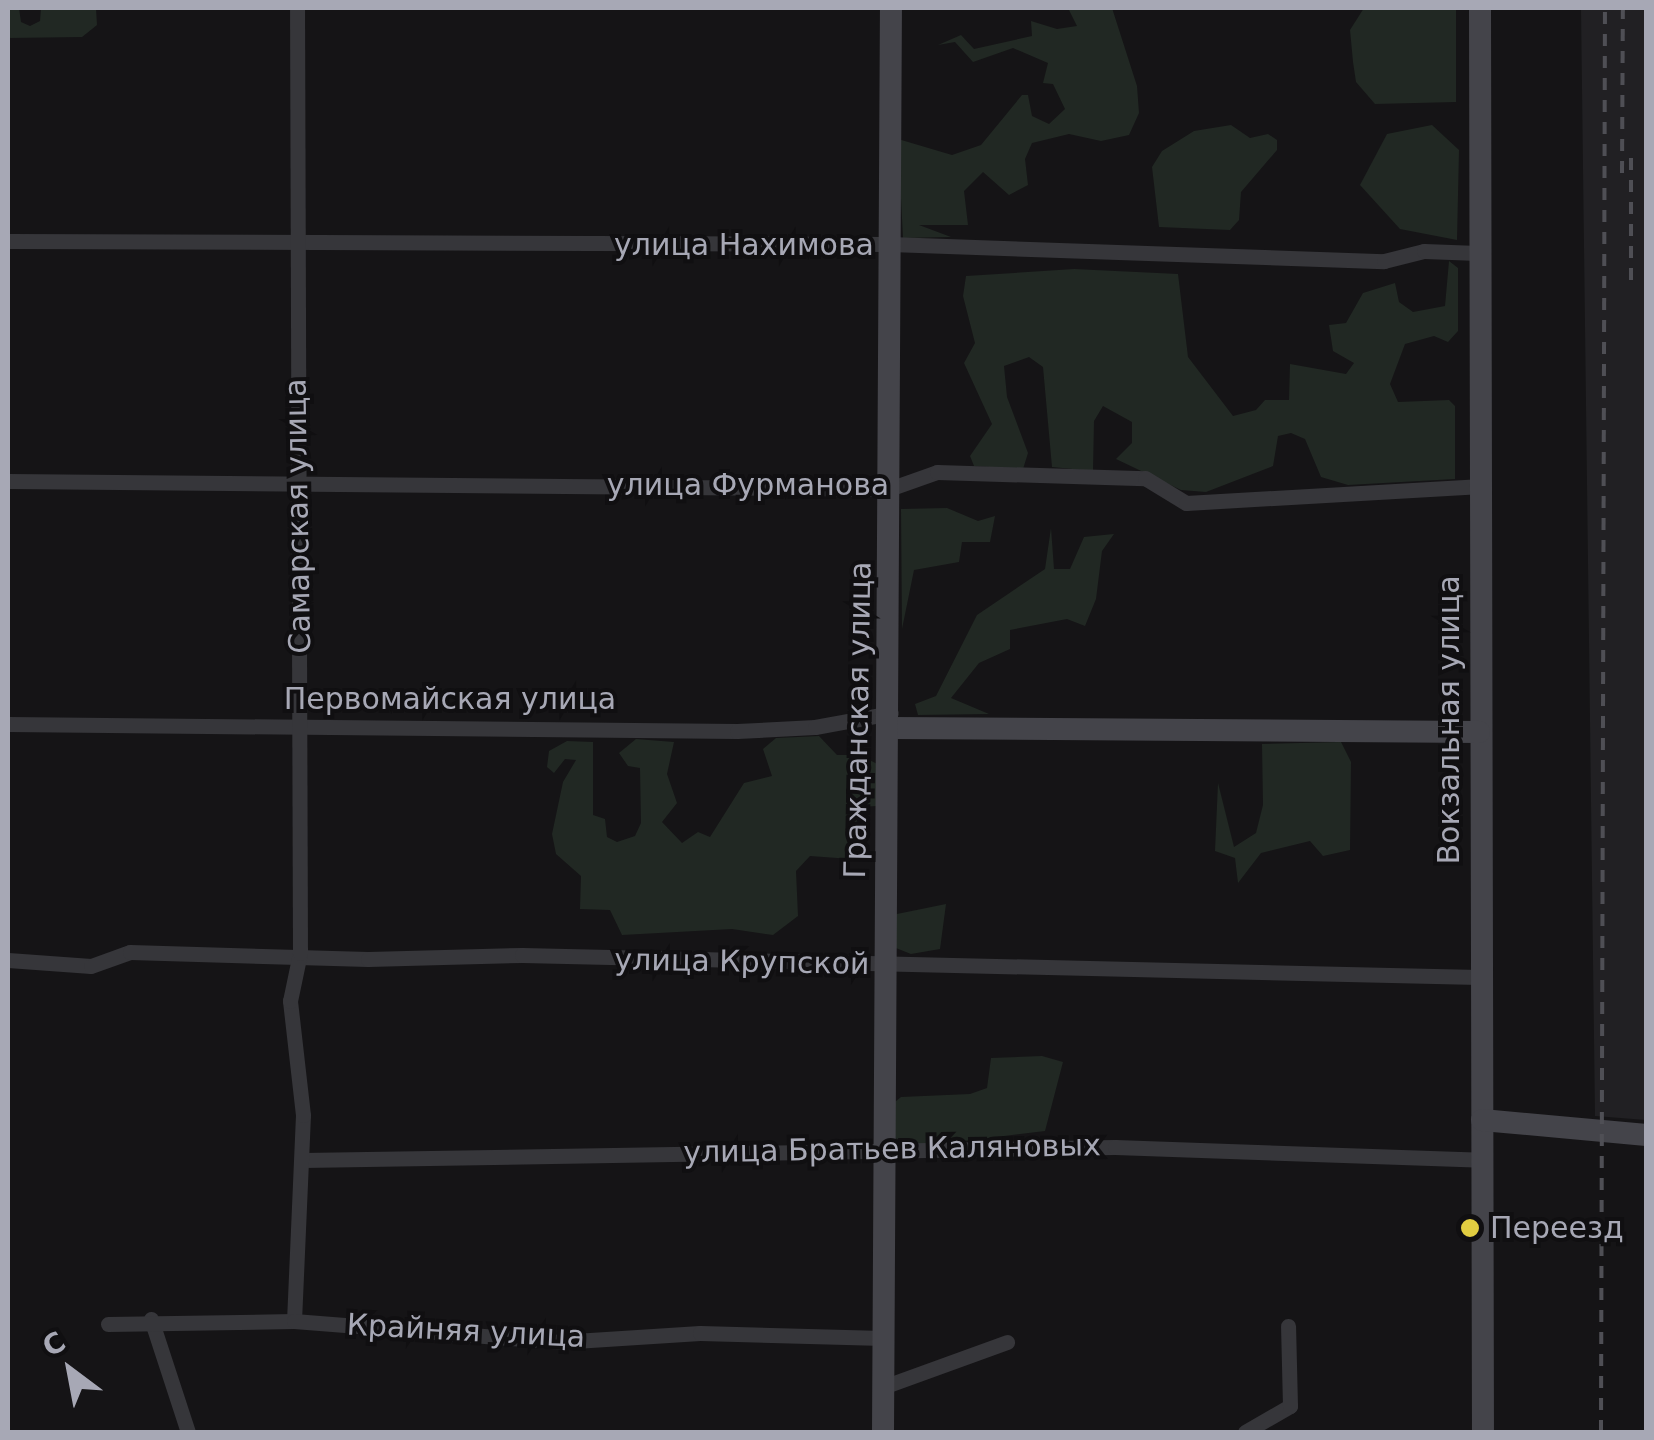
<!DOCTYPE html>
<html>
<head>
<meta charset="utf-8">
<style>
	body { margin:0 }
	#map { position:relative; width:1654px; height:1440px; overflow:hidden; background:#151416; font-family:"DejaVu Sans",sans-serif }
	div>[style] { position:absolute }
	.built>* { inset:0; background:#212023 }
	.green>* { inset:0; background:#212823 }
	.street>* { height:15px; margin:-7.5px; padding:0 7.5px; transform-origin:7.5px; border-radius:7.5px; background:#36363a }
	.secondary>* { height:22px; margin:-11px; padding:0 11px; transform-origin:11px; border-radius:11px; background:#44444a }
	.rail>* { height:4px; margin-top:-2px; transform-origin:0; background:repeating-linear-gradient(90deg,#4f4f55 0 12px,transparent 0 22px) }
	.dots>* { width:28px; height:28px; translate:-50% -50%; box-sizing:border-box; border:5px solid #100f11; border-radius:50% }
	span { translate:-50% -50%; white-space:nowrap; text-align:center; line-height:1.15; -webkit-text-stroke:8px #100f11; paint-order:stroke }
	.street-label { font-size:30px; color:#a7a8b5 }
	.poi-label { font-size:30px; color:#a7a8b5 }
	.left { translate:0 -50%; text-align:left }
	.frame { position:absolute; inset:0; border:10px solid #a7a8b5; pointer-events:none }
	.north { position:absolute; left:20px; top:1320px; width:100px; height:100px; -webkit-text-stroke:8px #100f11; paint-order:stroke; rotate:328deg; font-size:28px; font-weight:700; line-height:40px; text-align:center; color:#a7a8b5 }
	.north::after { content:''; display:block; margin:auto; width:35px; height:45px; background:#a7a8b5; clip-path:polygon(50% 0,100% 100%,50% 72%,0 100%) }
</style>
</head>
<body>
<div id="map">
	<div class="built">
		<div style="clip-path:polygon(1581px 8px,1646px 8px,1646px 1120px,1595px 1116px)"></div>
	</div>
	<div class="green">
		<div style="clip-path:polygon(8px 8px,19px 8px,21px 22px,30px 26px,40px 21px,41px 8px,96px 8px,97px 25px,82px 37px,8px 38px)"></div>
		<div style="clip-path:polygon(1068px 8px,1112px 8px,1137px 86px,1139px 113px,1129px 135px,1101px 141px,1069px 134px,1032px 143px,1025px 159px,1028px 185px,1009px 195px,983px 172px,964px 191px,968px 225px,919px 225px,951px 237px,903px 238px,898px 139px,952px 155px,981px 145px,1022px 95px,1028px 95px,1032px 116px,1049px 124px,1065px 109px,1053px 84px,1043px 83px,1048px 63px,1013px 48px,973px 62px,955px 42px,938px 45px,961px 35px,974px 49px,1032px 36px,1031px 21px,1057px 29px,1077px 26px)"></div>
		<div style="clip-path:polygon(1364px 8px,1456px 8px,1456px 102px,1375px 104px,1356px 82px,1353px 62px,1350px 30px)"></div>
		<div style="clip-path:polygon(1231px 125px,1250px 138px,1268px 134px,1277px 140px,1277px 150px,1241px 192px,1239px 220px,1230px 230px,1159px 227px,1152px 167px,1162px 151px,1194px 131px)"></div>
		<div style="clip-path:polygon(1432px 125px,1459px 150px,1457px 240px,1400px 229px,1360px 185px,1387px 134px)"></div>
		<div style="clip-path:polygon(1449px 261px,1458px 268px,1458px 331px,1448px 342px,1434px 336px,1405px 344px,1390px 384px,1398px 402px,1449px 400px,1455px 406px,1455px 479px,1348px 485px,1321px 477px,1305px 439px,1291px 433px,1278px 436px,1273px 466px,1206px 492px,1181px 490px,1116px 459px,1132px 443px,1132px 422px,1103px 406px,1094px 421px,1093px 471px,1052px 467px,1043px 367px,1029px 357px,1004px 366px,1007px 397px,1028px 453px,1023px 469px,974px 466px,970px 456px,992px 424px,964px 363px,975px 343px,963px 296px,966px 276px,1074px 269px,1178px 274px,1188px 357px,1233px 416px,1256px 410px,1265px 400px,1289px 400px,1290px 364px,1346px 374px,1354px 363px,1333px 351px,1329px 325px,1346px 323px,1363px 293px,1395px 283px,1399px 302px,1413px 312px,1445px 306px)"></div>
		<div style="clip-path:polygon(947px 508px,978px 521px,995px 516px,990px 542px,962px 542px,959px 562px,914px 570px,902px 629px,901px 509px)"></div>
		<div style="clip-path:polygon(1051px 528px,1054px 569px,1070px 569px,1084px 537px,1114px 534px,1102px 551px,1096px 599px,1085px 626px,1067px 619px,1010px 630px,1010px 649px,979px 663px,951px 698px,989px 714px,918px 715px,915px 704px,936px 696px,977px 615px,1045px 569px)"></div>
		<div style="clip-path:polygon(819px 736px,837px 755px,860px 755px,881px 766px,877px 806px,859px 807px,851px 859px,810px 856px,796px 871px,798px 916px,773px 935px,732px 929px,622px 935px,610px 910px,580px 909px,581px 876px,556px 854px,552px 834px,563px 782px,576px 760px,565px 759px,554px 773px,547px 767px,549px 751px,567px 741px,593px 742px,593px 815px,605px 819px,607px 837px,617px 842px,635px 836px,641px 823px,640px 768px,628px 766px,619px 753px,636px 739px,674px 742px,667px 774px,677px 803px,662px 822px,682px 843px,698px 832px,710px 837px,744px 783px,772px 776px,763px 749px,776px 738px)"></div>
		<div style="clip-path:polygon(1341px 742px,1351px 762px,1350px 850px,1323px 856px,1310px 841px,1261px 853px,1238px 883px,1235px 858px,1215px 851px,1218px 783px,1234px 847px,1256px 833px,1263px 805px,1262px 744px)"></div>
		<div style="clip-path:polygon(946px 904px,940px 949px,911px 954px,896px 948px,892px 915px)"></div>
		<div style="clip-path:polygon(1042px 1056px,1063px 1062px,1045px 1131px,924px 1146px,894px 1138px,890px 1106px,901px 1097px,970px 1094px,987px 1088px,991px 1058px)"></div>
	</div>
	<div class="street">
		<div style="left:8px;top:241px;width:882px;rotate:0.19deg"></div>
		<div style="left:890px;top:244px;width:494px;rotate:2deg"></div>
		<div style="left:1384px;top:261px;width:41px;rotate:-14deg"></div>
		<div style="left:1424px;top:251px;width:54px;rotate:2.1deg"></div>
		<div style="left:8px;top:481px;width:881px;rotate:0.52deg"></div>
		<div style="left:889px;top:489px;width:51px;rotate:-19.5deg"></div>
		<div style="left:937px;top:472px;width:208px;rotate:1.7deg"></div>
		<div style="left:1145px;top:478px;width:48px;rotate:31.4deg"></div>
		<div style="left:1186px;top:503px;width:292px;rotate:-3.3deg"></div>
		<div style="left:8px;top:724px;width:729px;rotate:0.55deg"></div>
		<div style="left:737px;top:731px;width:78px;rotate:-2.9deg"></div>
		<div style="left:815px;top:727px;width:77px;rotate:-10.4deg"></div>
		<div style="left:8px;top:960px;width:83px;rotate:4.1deg"></div>
		<div style="left:91px;top:966px;width:41px;rotate:-19.7deg"></div>
		<div style="left:130px;top:952px;width:238px;rotate:1.7deg"></div>
		<div style="left:368px;top:959px;width:154px;rotate:-1.5deg"></div>
		<div style="left:522px;top:955px;width:957px;rotate:1.32deg"></div>
		<div style="left:303px;top:1160px;width:812px;rotate:-0.92deg"></div>
		<div style="left:1115px;top:1147px;width:367px;rotate:2deg"></div>
		<div style="left:151px;top:1319px;width:119px;rotate:71.9deg"></div>
		<div style="left:294px;top:1321px;width:206px;rotate:-87.5deg"></div>
		<div style="left:303px;top:1115px;width:115px;rotate:-96.5deg"></div>
		<div style="left:290px;top:1001px;width:49px;rotate:-78.2deg"></div>
		<div style="left:300px;top:953px;width:945px;rotate:-90.18deg"></div>
		<div style="left:108px;top:1324px;width:186px;rotate:-0.9deg"></div>
		<div style="left:294px;top:1321px;width:266px;rotate:4.5deg"></div>
		<div style="left:559px;top:1342px;width:141px;rotate:-3.7deg"></div>
		<div style="left:700px;top:1333px;width:183px;rotate:1.6deg"></div>
		<div style="left:883px;top:1387px;width:132px;rotate:-19.9deg"></div>
		<div style="left:1245px;top:1432px;width:52px;rotate:-30deg"></div>
		<div style="left:1290px;top:1406px;width:80px;rotate:-91.4deg"></div>
	</div>
	<div class="secondary">
		<div style="left:1480px;top:8px;width:1424px;rotate:89.88deg"></div>
		<div style="left:891px;top:728px;width:588px;rotate:0.39deg"></div>
		<div style="left:1482px;top:1120px;width:165px;rotate:5.2deg"></div>
		<div style="left:883px;top:1432px;width:1424px;rotate:-89.68deg"></div>
	</div>
	<div class="rail">
		<div style="left:1622px;top:173px;width:165px;rotate:-89.7deg"></div>
		<div style="left:1631px;top:280px;width:123px;rotate:-90deg"></div>
		<div style="left:1601px;top:1432px;width:1424px;rotate:-89.84deg"></div>
	</div>
	<div class="dots">
		<div style="left:1470px;top:1228px;background:#e1cd41"></div>
	</div>
	<div class="street-label">
		<span style="left:744px;top:245px">улица Нахимова</span>
		<span style="left:748px;top:485px">улица Фурманова</span>
		<span style="left:298px;top:516px;rotate:-91deg">Самарская улица</span>
		<span style="left:450px;top:699px">Первомайская улица</span>
		<span style="left:858px;top:720px;rotate:-89deg">Гражданская улица</span>
		<span style="left:1449px;top:720px;rotate:-90deg">Вокзальная улица</span>
		<span style="left:742px;top:962px;rotate:1deg">улица Крупской</span>
		<span style="left:892px;top:1149px;rotate:-1deg">улица Братьев Каляновых</span>
		<span style="left:466px;top:1331px;rotate:3deg">Крайняя улица</span>
	</div>
	<div class="poi-label">
		<span class="left" style="left:1490px;top:1228px">Переезд</span>
	</div>
	<div class="frame"></div>
	<div class="north">С</div>
</div>
</body>
</html>
